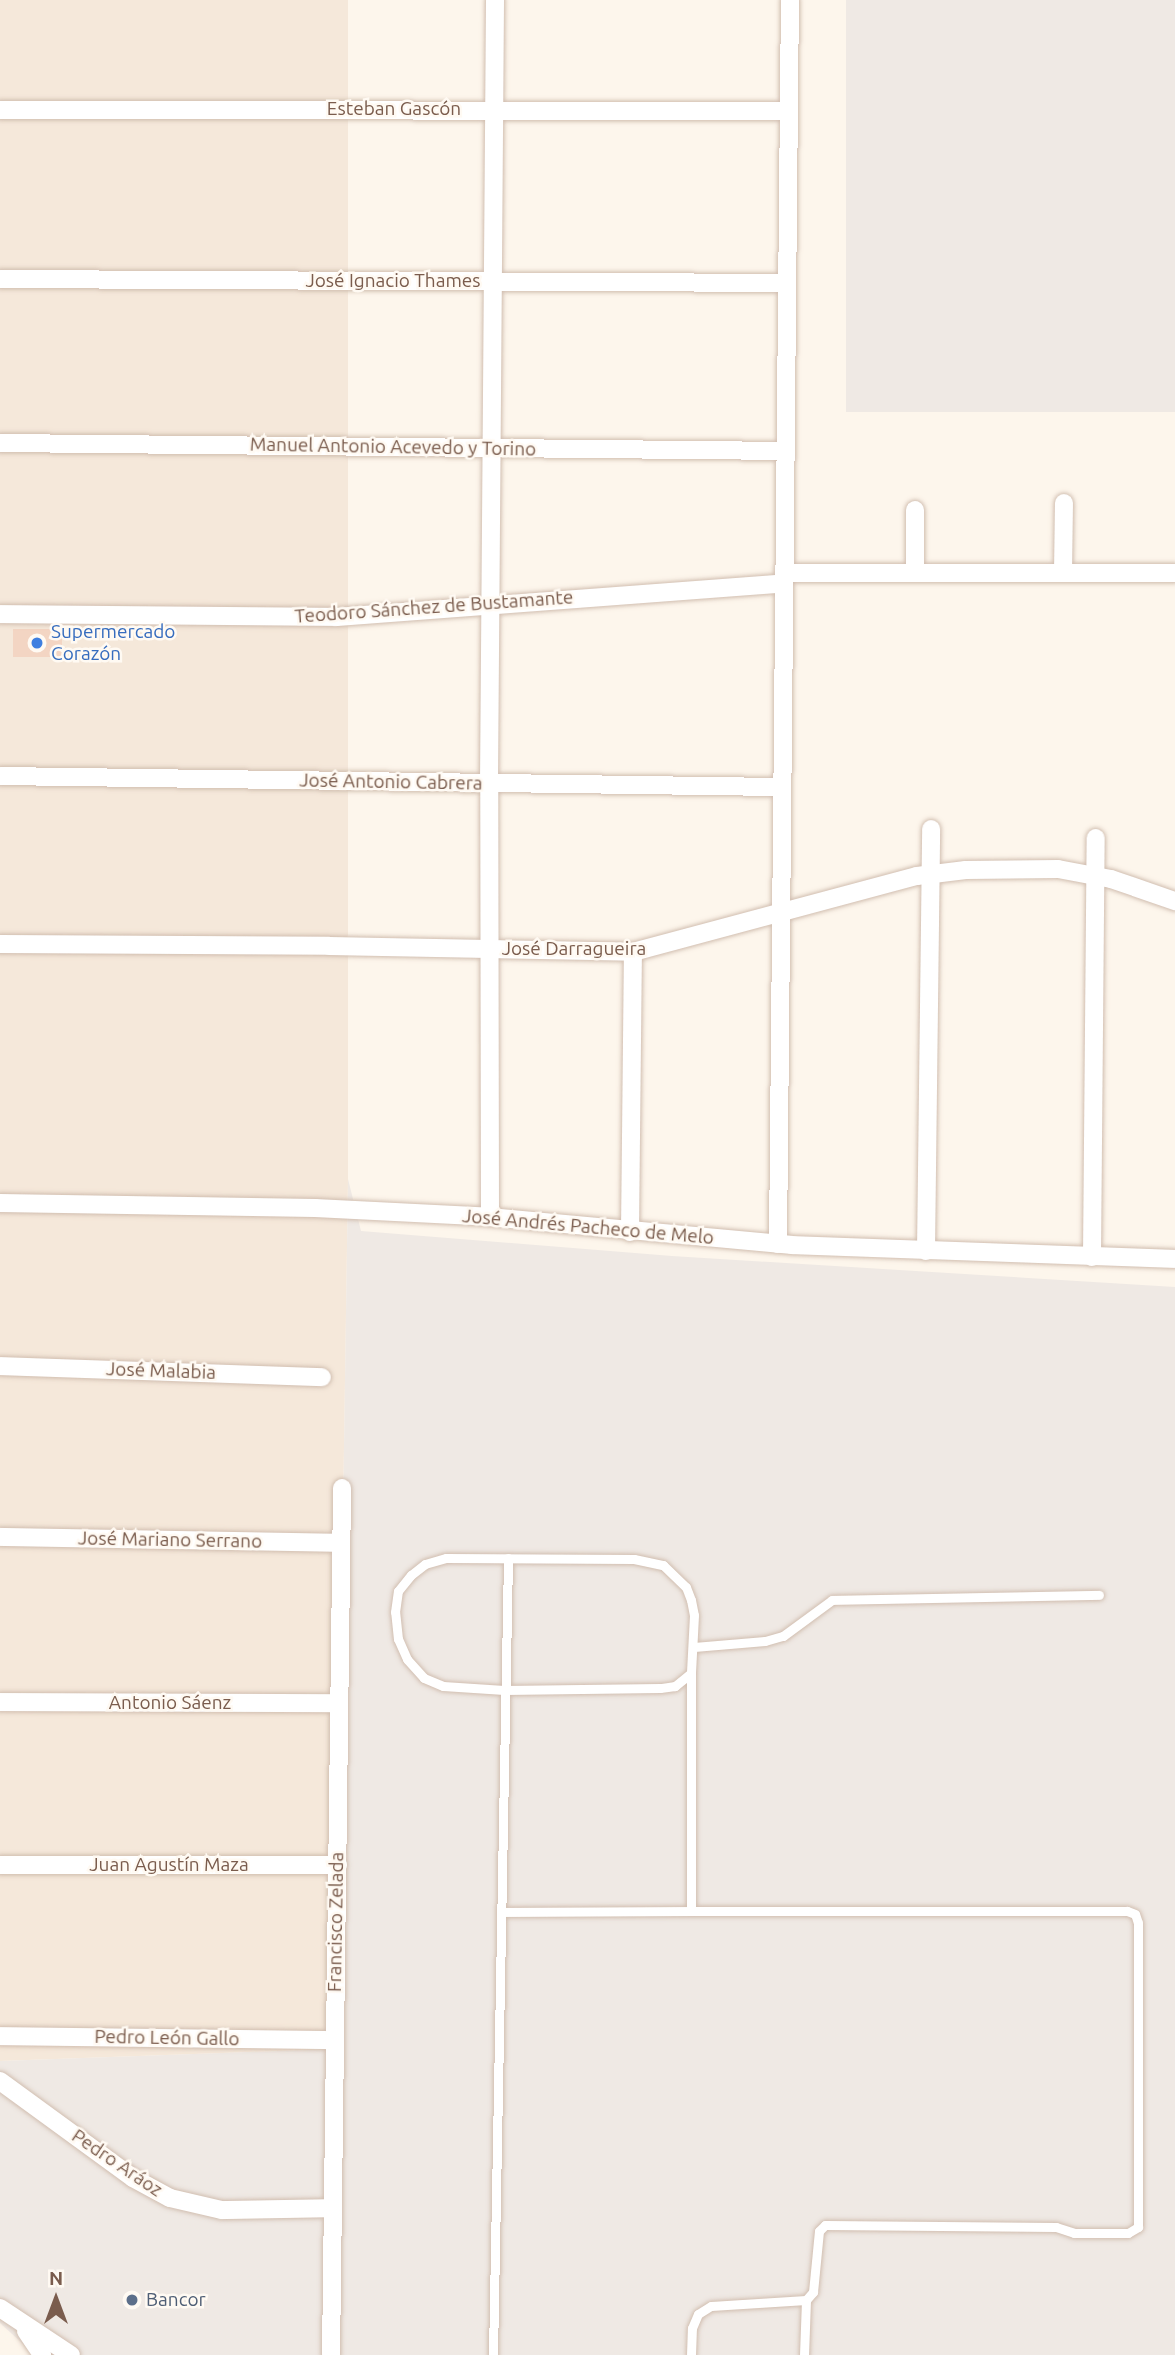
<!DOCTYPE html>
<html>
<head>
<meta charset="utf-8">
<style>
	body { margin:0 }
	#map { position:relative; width:1175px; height:2355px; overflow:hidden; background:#fdf6ec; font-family:Ubuntu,sans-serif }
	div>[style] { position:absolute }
	.residential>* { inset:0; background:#f5e8da }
	.industrial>* { inset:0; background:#efe9e4; transform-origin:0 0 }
	.building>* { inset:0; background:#f3d5c3; transform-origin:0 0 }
	.roads { filter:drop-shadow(0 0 2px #d1beb0) drop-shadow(0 0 2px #d1beb0) }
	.lane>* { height:9px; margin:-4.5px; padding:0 4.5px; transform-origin:4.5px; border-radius:4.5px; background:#fff }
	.street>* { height:18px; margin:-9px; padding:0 9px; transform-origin:9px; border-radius:9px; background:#fff }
	.dots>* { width:19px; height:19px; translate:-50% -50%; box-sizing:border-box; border:4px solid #fffaf3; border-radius:50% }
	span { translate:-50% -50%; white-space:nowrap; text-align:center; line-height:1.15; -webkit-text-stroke:5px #fffaf3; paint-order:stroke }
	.street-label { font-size:19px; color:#7a5c4d }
	.shop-label { font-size:19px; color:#366cbe }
	.left { translate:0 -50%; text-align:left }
	.service-label { font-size:19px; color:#4e5e75 }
	.north { position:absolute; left:21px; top:2264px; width:70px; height:70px; -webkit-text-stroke:5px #fffaf3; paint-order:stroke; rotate:0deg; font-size:19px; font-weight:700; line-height:28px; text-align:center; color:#7a5c4d }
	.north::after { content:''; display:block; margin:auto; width:24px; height:32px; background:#7a5c4d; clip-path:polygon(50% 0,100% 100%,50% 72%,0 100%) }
</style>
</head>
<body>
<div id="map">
	<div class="residential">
		<div style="clip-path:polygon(0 0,348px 0,348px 1179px,335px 2049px,0 2061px)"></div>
	</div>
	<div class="industrial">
		<div style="left:846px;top:0;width:329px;height:412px"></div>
		<div style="clip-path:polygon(348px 1179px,361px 1231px,672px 1256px,1175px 1287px,1175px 2355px,35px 2355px,0 2323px,0 2061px,335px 2049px)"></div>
	</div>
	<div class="building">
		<div style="left:13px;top:629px;width:49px;height:28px"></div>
	</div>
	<div class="roads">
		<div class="lane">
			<div style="left:446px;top:1558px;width:188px;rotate:0.3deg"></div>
			<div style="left:634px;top:1559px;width:30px;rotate:12deg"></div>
			<div style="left:663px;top:1565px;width:32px;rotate:44deg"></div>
			<div style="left:686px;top:1587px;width:14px;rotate:69deg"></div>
			<div style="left:691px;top:1600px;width:15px;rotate:79deg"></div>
			<div style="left:694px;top:1615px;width:58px;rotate:93deg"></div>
			<div style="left:691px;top:1673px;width:21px;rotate:141deg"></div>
			<div style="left:675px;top:1686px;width:15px;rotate:172deg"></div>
			<div style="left:660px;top:1688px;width:156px;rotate:179.3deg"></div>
			<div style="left:504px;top:1690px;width:61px;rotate:-176.2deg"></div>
			<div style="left:443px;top:1686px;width:21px;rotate:-157deg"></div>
			<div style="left:424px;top:1678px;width:25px;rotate:-132deg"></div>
			<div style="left:407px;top:1659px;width:22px;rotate:-114deg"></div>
			<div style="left:398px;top:1639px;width:27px;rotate:-96deg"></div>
			<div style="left:395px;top:1612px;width:21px;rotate:-82deg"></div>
			<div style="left:398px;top:1591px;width:21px;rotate:-51deg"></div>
			<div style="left:411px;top:1575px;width:18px;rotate:-38deg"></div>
			<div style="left:425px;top:1564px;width:22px;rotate:-16deg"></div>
			<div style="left:694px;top:1647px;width:71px;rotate:-4.8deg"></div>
			<div style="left:765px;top:1641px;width:19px;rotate:-16deg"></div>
			<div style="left:783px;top:1636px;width:61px;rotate:-36.3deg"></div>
			<div style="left:832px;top:1600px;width:267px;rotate:-1.1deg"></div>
			<div style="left:501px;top:1912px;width:190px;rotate:-0.3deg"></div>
			<div style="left:691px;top:1911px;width:238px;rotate:-90deg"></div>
			<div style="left:493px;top:2355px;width:797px;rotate:-88.92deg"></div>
			<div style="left:691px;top:2355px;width:27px;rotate:-88deg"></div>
			<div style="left:692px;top:2328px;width:15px;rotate:-67deg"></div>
			<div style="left:698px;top:2314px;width:15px;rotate:-32deg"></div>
			<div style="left:711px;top:2306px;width:95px;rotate:-3.6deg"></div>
			<div style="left:806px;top:2300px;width:11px;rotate:-49deg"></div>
			<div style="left:813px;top:2292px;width:61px;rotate:-84.4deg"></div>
			<div style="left:819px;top:2231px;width:8px;rotate:-45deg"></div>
			<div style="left:825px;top:2225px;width:231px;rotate:0.5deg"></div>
			<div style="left:1056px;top:2227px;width:19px;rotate:18deg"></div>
			<div style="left:1074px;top:2233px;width:54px"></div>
			<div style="left:1128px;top:2233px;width:12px;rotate:-31deg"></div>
			<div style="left:1138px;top:2227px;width:304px;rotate:-90deg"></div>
			<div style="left:1138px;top:1923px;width:9px;rotate:-108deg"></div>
			<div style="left:1135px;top:1914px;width:9px;rotate:-159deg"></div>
			<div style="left:1127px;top:1911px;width:436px;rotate:180deg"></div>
			<div style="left:804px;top:2355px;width:55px;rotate:-87.9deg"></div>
		</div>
		<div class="street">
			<div style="left:0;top:110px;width:788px;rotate:0.07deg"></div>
			<div style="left:0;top:279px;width:787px;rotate:0.29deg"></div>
			<div style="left:0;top:443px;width:785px;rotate:0.58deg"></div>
			<div style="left:915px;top:510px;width:63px;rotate:90deg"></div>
			<div style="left:784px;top:573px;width:391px"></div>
			<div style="left:1063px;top:573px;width:70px;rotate:-89.2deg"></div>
			<div style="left:0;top:614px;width:336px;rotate:0.5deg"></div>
			<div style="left:336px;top:617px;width:449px;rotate:-4.3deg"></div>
			<div style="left:0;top:776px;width:781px;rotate:0.81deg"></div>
			<div style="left:0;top:944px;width:329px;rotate:0.3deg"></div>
			<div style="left:329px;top:946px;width:304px;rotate:1.1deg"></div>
			<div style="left:633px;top:952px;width:294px;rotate:-15deg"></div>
			<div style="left:917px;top:876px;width:49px;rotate:-7deg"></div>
			<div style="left:966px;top:870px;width:92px;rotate:-0.6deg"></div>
			<div style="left:1058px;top:869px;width:54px;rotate:10.7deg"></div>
			<div style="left:1111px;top:879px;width:68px;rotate:19deg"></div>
			<div style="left:0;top:1203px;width:315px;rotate:0.9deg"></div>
			<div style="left:315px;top:1208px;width:175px;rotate:2.9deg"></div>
			<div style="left:490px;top:1217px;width:303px;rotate:5.3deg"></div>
			<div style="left:792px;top:1245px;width:383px;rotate:2.1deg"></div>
			<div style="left:490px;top:1217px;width:434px;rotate:-90.1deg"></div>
			<div style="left:489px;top:783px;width:783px;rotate:-89.56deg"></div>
			<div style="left:630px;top:1232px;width:280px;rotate:-89.4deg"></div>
			<div style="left:778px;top:1244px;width:1244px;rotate:-89.45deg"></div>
			<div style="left:926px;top:1251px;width:422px;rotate:-89.3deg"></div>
			<div style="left:1092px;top:1257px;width:419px;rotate:-89.5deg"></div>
			<div style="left:0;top:1366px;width:322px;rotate:2deg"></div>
			<div style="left:0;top:1537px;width:340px;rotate:1deg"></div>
			<div style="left:0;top:1702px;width:339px;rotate:0.2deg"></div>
			<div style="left:0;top:1865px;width:338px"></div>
			<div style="left:0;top:2036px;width:334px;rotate:0.7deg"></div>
			<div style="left:0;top:2081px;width:165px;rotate:36.1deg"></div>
			<div style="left:133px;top:2178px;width:42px;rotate:28.4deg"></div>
			<div style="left:170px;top:2198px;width:53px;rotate:13deg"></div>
			<div style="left:222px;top:2210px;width:110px;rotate:-1deg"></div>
			<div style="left:0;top:2308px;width:85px;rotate:33.5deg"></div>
			<div style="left:26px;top:2331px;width:29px;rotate:56deg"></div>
			<div style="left:331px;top:2355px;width:867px;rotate:-89.27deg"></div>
		</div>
	</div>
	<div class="dots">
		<div style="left:37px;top:643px;background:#3f7fe0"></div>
		<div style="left:132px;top:2300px;background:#5c6f8a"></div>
	</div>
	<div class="street-label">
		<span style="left:394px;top:109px">Esteban Gascón</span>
		<span style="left:393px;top:281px">José Ignacio Thames</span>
		<span style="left:393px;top:447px;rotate:1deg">Manuel Antonio Acevedo y Torino</span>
		<span style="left:434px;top:607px;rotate:-4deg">Teodoro Sánchez de Bustamante</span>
		<span style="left:391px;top:782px;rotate:1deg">José Antonio Cabrera</span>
		<span style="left:574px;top:949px">José Darragueira</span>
		<span style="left:588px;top:1227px;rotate:5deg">José Andrés Pacheco de Melo</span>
		<span style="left:161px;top:1371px;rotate:2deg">José Malabia</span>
		<span style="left:170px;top:1540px;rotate:1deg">José Mariano Serrano</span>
		<span style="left:170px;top:1703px">Antonio Sáenz</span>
		<span style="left:169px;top:1865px">Juan Agustín Maza</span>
		<span style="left:336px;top:1922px;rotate:-89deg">Francisco Zelada</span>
		<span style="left:167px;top:2038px;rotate:1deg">Pedro León Gallo</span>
		<span style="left:117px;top:2163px;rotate:34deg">Pedro Aráoz</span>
	</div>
	<div class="shop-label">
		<span class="left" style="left:51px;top:643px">Supermercado<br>Corazón</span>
	</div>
	<div class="service-label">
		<span class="left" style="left:146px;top:2300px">Bancor</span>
	</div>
	<div class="north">N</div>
</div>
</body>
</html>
